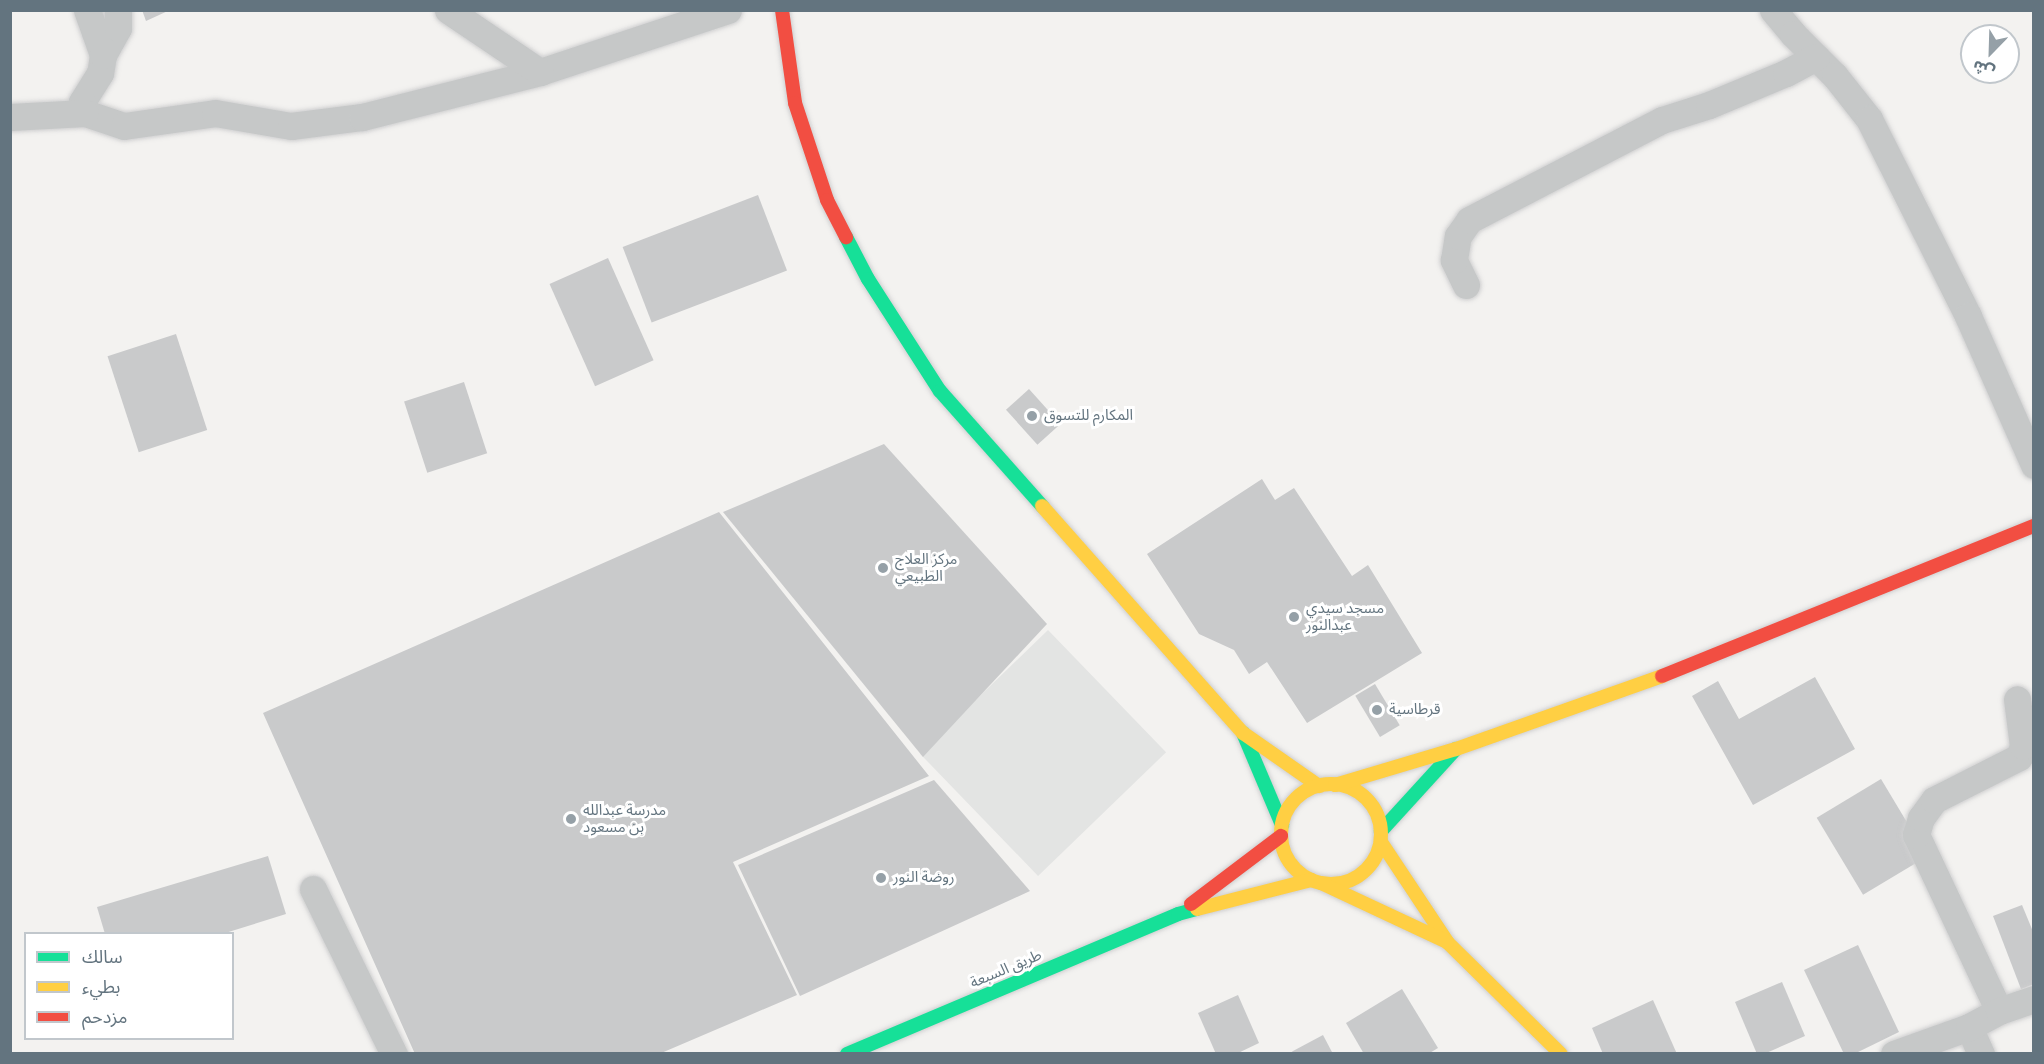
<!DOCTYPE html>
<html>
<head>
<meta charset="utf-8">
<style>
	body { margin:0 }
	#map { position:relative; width:2044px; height:1064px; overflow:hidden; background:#f3f2f0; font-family:Signika,"Noto Sans Arabic",sans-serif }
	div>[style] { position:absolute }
	.built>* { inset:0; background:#e3e4e3; transform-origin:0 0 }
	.building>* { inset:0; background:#c9cacb; transform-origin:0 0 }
	.roads { filter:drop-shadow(0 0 2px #cfcfd0) drop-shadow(0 0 2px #cfcfd0) }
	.street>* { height:27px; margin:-13.5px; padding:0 13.5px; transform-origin:13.5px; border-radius:13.5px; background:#c6c8c8 }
	.fast>* { height:14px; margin:-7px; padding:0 7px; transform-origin:7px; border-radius:7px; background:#16e098 }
	.slow>* { height:14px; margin:-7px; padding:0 7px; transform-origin:7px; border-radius:7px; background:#ffcf43 }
	.slow>.ring { margin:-7px; padding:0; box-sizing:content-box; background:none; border:14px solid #ffcf43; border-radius:50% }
	.jam>* { height:14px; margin:-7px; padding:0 7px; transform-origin:7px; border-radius:7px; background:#f24e42 }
	.dots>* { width:16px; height:16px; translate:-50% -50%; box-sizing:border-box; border:3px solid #fff; border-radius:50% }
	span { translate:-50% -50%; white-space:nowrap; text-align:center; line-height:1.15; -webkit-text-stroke:6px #fff; paint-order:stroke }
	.poi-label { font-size:15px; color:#63747f }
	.left { translate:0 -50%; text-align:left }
	.street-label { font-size:15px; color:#63747f }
	.frame { position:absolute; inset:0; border:12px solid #63747f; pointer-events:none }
	.legend { position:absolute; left:24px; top:932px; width:210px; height:108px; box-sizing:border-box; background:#fff; border:2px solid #c1c7cc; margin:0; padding:8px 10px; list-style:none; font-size:18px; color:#63747f }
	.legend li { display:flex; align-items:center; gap:12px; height:30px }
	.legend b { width:30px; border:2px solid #c1c7cc }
	.north { position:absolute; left:1960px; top:24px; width:60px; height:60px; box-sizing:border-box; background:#fff; border:2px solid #c1c7cc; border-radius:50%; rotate:203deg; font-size:16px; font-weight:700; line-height:24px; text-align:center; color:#63747f }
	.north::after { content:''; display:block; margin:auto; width:21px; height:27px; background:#95a0a7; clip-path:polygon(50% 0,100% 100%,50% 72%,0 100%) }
</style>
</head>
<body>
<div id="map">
	<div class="built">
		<div style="left:1048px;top:630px;width:170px;height:178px;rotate:46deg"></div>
	</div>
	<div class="building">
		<div style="clip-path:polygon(142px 10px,170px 10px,146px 21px)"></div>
		<div style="left:758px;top:195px;width:81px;height:145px;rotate:69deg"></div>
		<div style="left:608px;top:258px;width:112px;height:64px;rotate:66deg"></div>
		<div style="left:176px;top:334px;width:101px;height:72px;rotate:72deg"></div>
		<div style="left:464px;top:382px;width:75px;height:63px;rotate:72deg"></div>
		<div style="left:1029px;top:389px;width:47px;height:31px;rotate:48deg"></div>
		<div style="clip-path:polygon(884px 444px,1047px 624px,923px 757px,723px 512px)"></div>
		<div style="clip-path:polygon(1262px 479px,1275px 500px,1294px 488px,1352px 576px,1368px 565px,1422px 653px,1307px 723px,1267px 662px,1249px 674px,1234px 650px,1199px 634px,1147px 554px)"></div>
		<div style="clip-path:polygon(719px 512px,929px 776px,733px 862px,797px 995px,659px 1054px,415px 1054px,263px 713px)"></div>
		<div style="clip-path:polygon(1815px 677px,1855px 749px,1753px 805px,1692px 696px,1718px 681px,1739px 719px)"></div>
		<div style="left:1375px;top:684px;width:48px;height:23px;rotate:59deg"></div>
		<div style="left:1881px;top:779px;width:90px;height:75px;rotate:59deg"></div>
		<div style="clip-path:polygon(934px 780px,1030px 891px,800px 996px,738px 865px)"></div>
		<div style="clip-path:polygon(268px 856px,286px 914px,222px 934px,105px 934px,97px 907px)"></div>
		<div style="clip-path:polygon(2022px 905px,2034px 934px,2034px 984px,2021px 989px,1993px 916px)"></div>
		<div style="clip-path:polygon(1858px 945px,1899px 1032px,1854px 1054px,1844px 1054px,1804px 970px)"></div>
		<div style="clip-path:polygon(1782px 982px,1805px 1036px,1764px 1054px,1757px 1054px,1735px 1002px)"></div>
		<div style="clip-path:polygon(1402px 989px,1438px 1048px,1428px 1054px,1364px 1054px,1346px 1023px)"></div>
		<div style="clip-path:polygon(1238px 995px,1259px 1043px,1236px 1054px,1216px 1054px,1198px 1013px)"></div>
		<div style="clip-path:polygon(1653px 1000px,1677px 1054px,1603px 1054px,1592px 1028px)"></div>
		<div style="clip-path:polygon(1323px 1035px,1333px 1054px,1289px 1054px,1293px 1051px)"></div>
	</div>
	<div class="roads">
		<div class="street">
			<div style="left:87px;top:10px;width:48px;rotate:70.4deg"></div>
			<div style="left:103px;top:55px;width:18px;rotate:99deg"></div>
			<div style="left:100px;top:73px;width:34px;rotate:122deg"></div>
			<div style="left:82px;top:102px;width:11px;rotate:75deg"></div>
			<div style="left:85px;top:113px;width:41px;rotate:18.4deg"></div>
			<div style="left:124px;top:126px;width:92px;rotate:-8.1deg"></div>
			<div style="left:215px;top:113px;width:77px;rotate:9.7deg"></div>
			<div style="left:291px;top:126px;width:72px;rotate:-7.2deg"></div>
			<div style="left:362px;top:117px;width:184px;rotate:-14.2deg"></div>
			<div style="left:540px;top:72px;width:198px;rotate:-18.3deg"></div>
			<div style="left:448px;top:10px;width:111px;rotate:34deg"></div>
			<div style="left:1773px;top:10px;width:31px;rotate:50deg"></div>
			<div style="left:1793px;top:34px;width:59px;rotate:45deg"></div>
			<div style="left:1835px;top:76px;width:55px;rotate:51.7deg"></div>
			<div style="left:1869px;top:119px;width:220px;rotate:63.3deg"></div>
			<div style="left:1968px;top:316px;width:163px;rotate:66.1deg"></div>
			<div style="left:103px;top:55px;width:31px;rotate:-61deg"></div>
			<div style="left:118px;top:28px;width:18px;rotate:-90deg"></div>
			<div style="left:10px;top:117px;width:75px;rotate:-3.1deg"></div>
			<div style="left:1466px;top:285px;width:28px;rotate:-116deg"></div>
			<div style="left:1454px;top:260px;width:24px;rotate:-81deg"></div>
			<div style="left:1458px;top:236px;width:19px;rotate:-55deg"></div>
			<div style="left:1469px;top:220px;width:217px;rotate:-27.4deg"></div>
			<div style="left:1662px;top:120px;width:49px;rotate:-17.7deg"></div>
			<div style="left:1709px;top:105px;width:83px;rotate:-22.6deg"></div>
			<div style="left:1786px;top:73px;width:34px;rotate:-28deg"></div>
			<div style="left:313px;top:889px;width:184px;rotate:63.9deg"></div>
			<div style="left:1999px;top:1011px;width:195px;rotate:-115.2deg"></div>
			<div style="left:1916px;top:835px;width:18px;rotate:-74deg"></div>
			<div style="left:1921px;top:818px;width:22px;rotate:-54deg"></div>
			<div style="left:1934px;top:800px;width:95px;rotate:-26.8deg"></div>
			<div style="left:2019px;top:757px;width:12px;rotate:-70deg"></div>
			<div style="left:2023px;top:746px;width:47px;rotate:-97.3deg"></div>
			<div style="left:1969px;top:1027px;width:30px;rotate:66deg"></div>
			<div style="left:1894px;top:1054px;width:80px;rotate:-19.8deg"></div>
			<div style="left:1969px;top:1027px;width:34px;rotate:-28deg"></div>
			<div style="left:1999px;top:1011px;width:37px;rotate:-19deg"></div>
		</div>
		<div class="fast">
			<div style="left:846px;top:237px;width:47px;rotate:62.4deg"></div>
			<div style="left:868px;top:279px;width:133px;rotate:57.3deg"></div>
			<div style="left:940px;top:391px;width:154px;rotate:48.4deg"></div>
			<div style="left:1243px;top:733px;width:100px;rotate:67deg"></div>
			<div style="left:1381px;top:831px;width:111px;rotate:-47.6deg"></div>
			<div style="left:847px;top:1054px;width:359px;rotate:-22.9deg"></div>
			<div style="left:1178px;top:914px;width:20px;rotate:-15deg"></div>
		</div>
		<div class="slow">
			<div style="left:1042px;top:506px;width:303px;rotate:48.5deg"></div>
			<div style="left:1243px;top:733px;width:93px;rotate:34.9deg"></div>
			<div class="ring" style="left:1281px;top:784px;width:86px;height:86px"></div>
			<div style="left:1335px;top:785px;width:126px;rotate:-16.6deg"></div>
			<div style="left:1456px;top:749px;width:219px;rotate:-19.5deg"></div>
			<div style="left:1381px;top:842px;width:121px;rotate:56.4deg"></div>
			<div style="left:1448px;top:943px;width:158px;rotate:44.5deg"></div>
			<div style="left:1321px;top:883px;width:139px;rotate:25.1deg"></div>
			<div style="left:1197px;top:909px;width:118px;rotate:-14.3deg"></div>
		</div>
		<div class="jam">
			<div style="left:782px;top:10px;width:94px;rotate:82deg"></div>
			<div style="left:795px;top:103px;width:102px;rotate:71.7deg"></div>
			<div style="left:827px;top:200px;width:42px;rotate:62.8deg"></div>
			<div style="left:1662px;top:676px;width:401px;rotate:-22deg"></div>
			<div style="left:1191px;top:904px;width:113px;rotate:-37.1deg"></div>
		</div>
	</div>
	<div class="dots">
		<div style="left:1032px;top:416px;background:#95a0a7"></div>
		<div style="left:883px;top:568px;background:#95a0a7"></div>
		<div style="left:1294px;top:617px;background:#95a0a7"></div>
		<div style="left:1377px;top:710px;background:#95a0a7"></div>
		<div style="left:571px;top:819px;background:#95a0a7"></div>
		<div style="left:881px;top:878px;background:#95a0a7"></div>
	</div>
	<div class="poi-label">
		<span class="left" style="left:1044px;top:416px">المكارم للتسوق</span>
		<span class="left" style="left:895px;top:568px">مركز العلاج<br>الطبيعي</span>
		<span class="left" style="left:1306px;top:617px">مسجد سيدي<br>عبدالنور</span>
		<span class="left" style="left:1389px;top:710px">قرطاسية</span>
		<span class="left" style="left:583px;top:819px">مدرسة عبدالله<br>بن مسعود</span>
		<span class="left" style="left:893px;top:878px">روضة النور</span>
	</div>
	<div class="street-label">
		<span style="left:1006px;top:969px;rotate:-23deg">طريق السبعة</span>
	</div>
	<div class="frame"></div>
	<ul class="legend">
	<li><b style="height:8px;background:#16e098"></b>سالك</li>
	<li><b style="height:8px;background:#ffcf43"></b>بطيء</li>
	<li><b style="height:8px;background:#f24e42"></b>مزدحم</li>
	</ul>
	<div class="north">ش</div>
</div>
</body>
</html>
